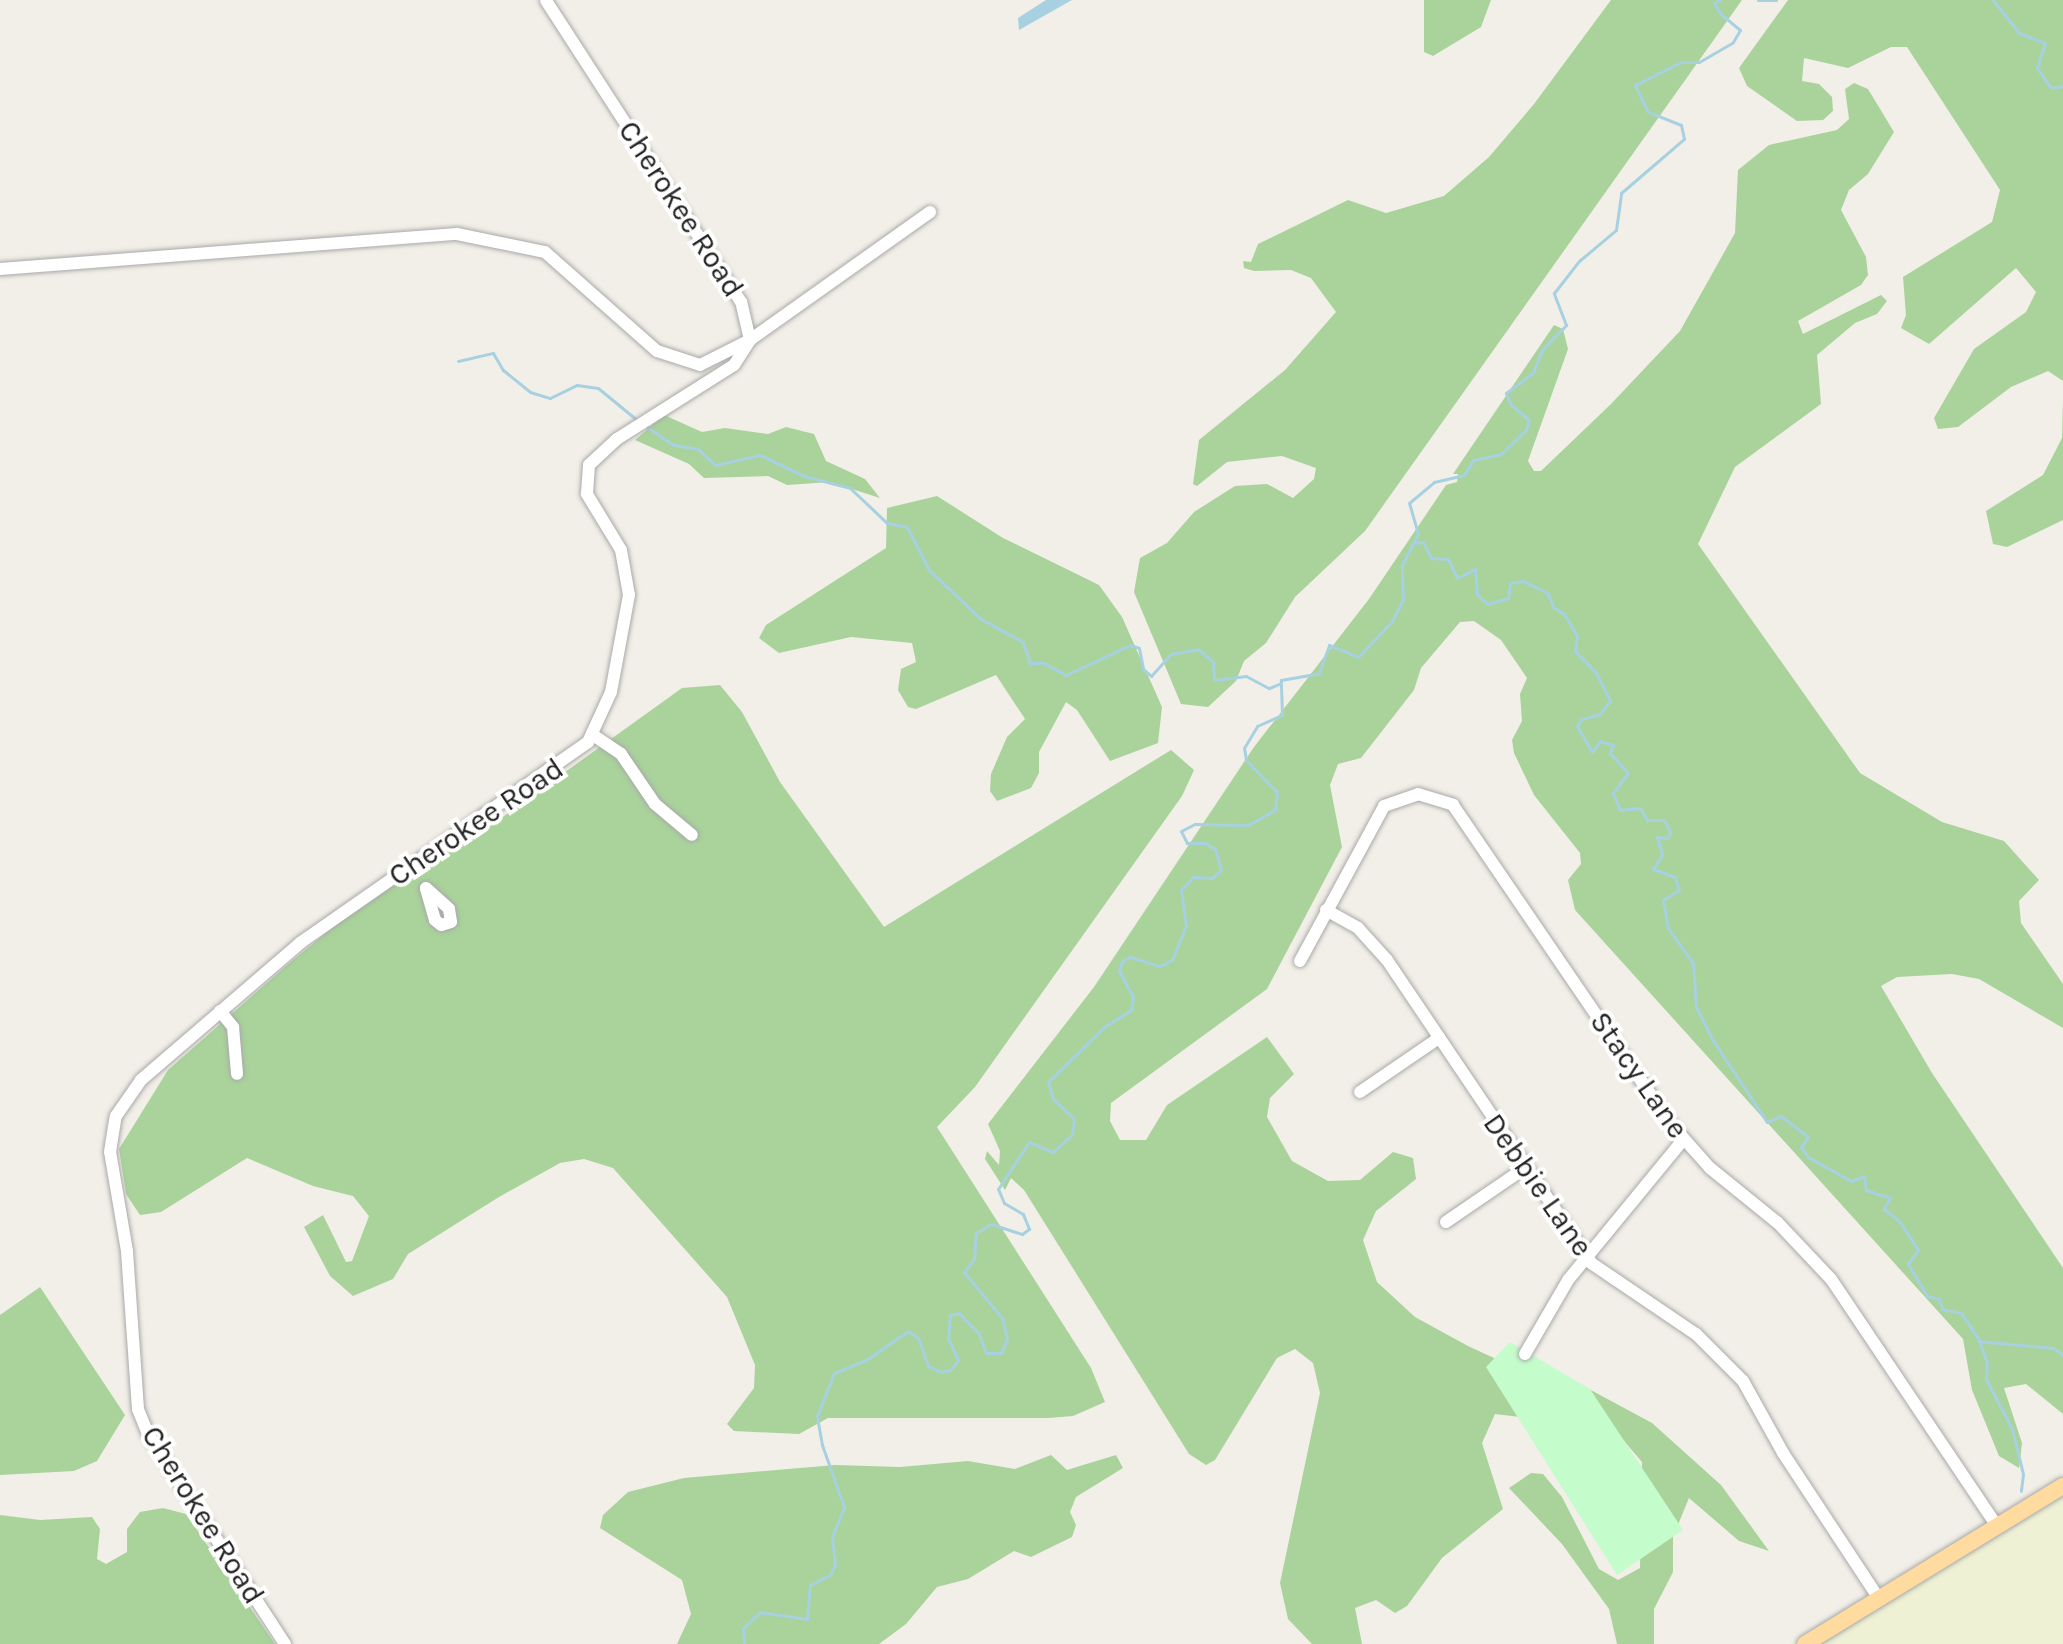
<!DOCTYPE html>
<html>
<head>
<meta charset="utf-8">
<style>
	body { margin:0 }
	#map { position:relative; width:2063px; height:1644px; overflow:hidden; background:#f2efe8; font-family:Karla,sans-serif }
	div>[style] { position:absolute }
	.farmland>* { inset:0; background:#eef1d3 }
	.forest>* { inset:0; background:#a9d39b }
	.park>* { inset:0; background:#c5fccc }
	.water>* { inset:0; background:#a7d1e1 }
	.stream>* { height:3px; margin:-1.5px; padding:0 1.5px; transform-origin:1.5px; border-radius:1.5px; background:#a7d1e1 }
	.roads { filter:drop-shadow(0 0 2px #a9a9a9) drop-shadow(0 0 2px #a9a9a9) }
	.minor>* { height:12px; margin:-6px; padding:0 6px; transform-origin:6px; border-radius:6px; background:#fff }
	.major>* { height:16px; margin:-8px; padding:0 8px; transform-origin:8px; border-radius:8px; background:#ffdba0 }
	span { translate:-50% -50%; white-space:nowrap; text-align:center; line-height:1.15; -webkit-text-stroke:8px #fff; paint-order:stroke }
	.street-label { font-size:30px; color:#222 }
</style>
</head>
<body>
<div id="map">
	<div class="farmland">
		<div style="clip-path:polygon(2063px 1486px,2063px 1644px,1805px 1644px)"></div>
	</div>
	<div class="forest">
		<div style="clip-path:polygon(1424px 0,1491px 0,1481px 27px,1433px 56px,1424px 52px)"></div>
		<div style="clip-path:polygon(1611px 0,1742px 0,1365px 531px,1295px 597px,1266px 643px,1244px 661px,1236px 681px,1208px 707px,1181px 704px,1134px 592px,1140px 558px,1167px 543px,1194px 512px,1235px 486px,1267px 484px,1293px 498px,1314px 479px,1316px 468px,1282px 456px,1227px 462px,1197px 486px,1193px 484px,1199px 440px,1285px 370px,1336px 312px,1311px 278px,1291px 270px,1254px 271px,1244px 268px,1243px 261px,1251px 262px,1258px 244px,1348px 200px,1386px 213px,1444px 196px,1489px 157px,1534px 104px)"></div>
		<div style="clip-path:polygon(1788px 0,2063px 0,2063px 381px,2048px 371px,2011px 387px,1958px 427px,1938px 429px,1934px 418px,1974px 349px,2026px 312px,2036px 292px,2016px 268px,1929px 344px,1901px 328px,1906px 315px,1903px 277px,1992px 222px,2000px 190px,1907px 47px,1891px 47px,1848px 68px,1804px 58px,1802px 81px,1819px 84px,1832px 97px,1833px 111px,1823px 120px,1797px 121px,1747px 86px,1739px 68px)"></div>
		<div style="clip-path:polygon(1854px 83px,1868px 89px,1894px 132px,1868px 174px,1849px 190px,1841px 210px,1866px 257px,1868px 275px,1861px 285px,1798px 321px,1803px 334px,1881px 295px,1887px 301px,1877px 314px,1855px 323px,1817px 355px,1821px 404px,1735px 467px,1698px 544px,1860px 773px,1942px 822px,2004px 841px,2039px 880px,2019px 901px,2021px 923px,2063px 984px,2063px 1028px,1979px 979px,1952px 974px,1897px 977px,1881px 986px,1932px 1073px,2063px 1268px,2063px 1414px,2026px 1384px,2004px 1388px,2022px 1443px,2019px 1468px,1999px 1456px,1972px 1390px,1963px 1339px,1575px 910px,1568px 880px,1581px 864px,1580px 853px,1534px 795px,1514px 753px,1512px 740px,1522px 721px,1520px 694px,1527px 678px,1501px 640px,1474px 621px,1460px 622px,1421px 668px,1414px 690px,1361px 758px,1338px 764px,1330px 785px,1342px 847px,1267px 989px,1111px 1103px,1110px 1121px,1120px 1140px,1146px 1140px,1167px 1105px,1267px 1037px,1294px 1074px,1270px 1098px,1267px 1117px,1292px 1161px,1328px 1181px,1360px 1180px,1393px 1152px,1413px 1158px,1416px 1179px,1376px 1211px,1363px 1240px,1377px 1282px,1415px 1317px,1468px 1346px,1509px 1365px,1548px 1367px,1652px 1423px,1721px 1485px,1769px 1551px,1739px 1541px,1689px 1498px,1673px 1537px,1673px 1572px,1654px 1609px,1654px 1644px,1617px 1644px,1609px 1609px,1562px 1544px,1509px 1488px,1531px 1473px,1543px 1474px,1562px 1497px,1599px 1569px,1618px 1580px,1640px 1568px,1642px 1462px,1613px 1428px,1495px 1414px,1482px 1443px,1503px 1509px,1442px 1558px,1407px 1606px,1395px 1613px,1376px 1600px,1355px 1608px,1362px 1644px,1312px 1644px,1288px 1619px,1280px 1583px,1320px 1393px,1313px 1363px,1295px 1349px,1277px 1358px,1215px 1460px,1206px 1465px,1189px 1454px,1024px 1190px,1011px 1178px,1005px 1190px,985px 1159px,987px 1151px,999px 1165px,1000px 1151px,988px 1124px,1094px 987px,1254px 747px,1369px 599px,1446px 485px,1457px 482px,1458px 474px,1453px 474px,1554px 325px,1563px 329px,1568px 349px,1528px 461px,1534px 471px,1541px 471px,1611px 404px,1680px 331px,1735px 233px,1738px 170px,1769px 145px,1837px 130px,1849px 119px,1845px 89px)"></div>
		<div style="clip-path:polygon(2063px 400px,2063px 520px,2007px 547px,1993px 544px,1986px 511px,2043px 475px,2062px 438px)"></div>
		<div style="clip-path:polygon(664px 415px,702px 432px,725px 428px,768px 434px,786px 427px,814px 434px,826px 461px,865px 479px,880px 498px,830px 482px,787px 485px,768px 476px,704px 478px,689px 464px,635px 440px)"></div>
		<div style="clip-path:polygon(937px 496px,1003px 538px,1099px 585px,1122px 617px,1162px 707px,1158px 743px,1110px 761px,1077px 710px,1066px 702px,1039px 752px,1039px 773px,1031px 788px,997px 801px,990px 791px,991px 774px,1007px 737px,1025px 719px,996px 675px,916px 709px,908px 707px,898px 690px,901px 669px,916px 662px,912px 643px,851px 637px,779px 653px,759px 638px,766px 625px,886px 548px,887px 508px)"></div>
		<div style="clip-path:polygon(720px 685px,742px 712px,780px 782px,884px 927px,1171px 750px,1194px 770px,1182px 796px,975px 1087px,937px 1127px,1091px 1368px,1105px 1402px,1073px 1416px,1049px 1418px,828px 1418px,799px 1434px,734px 1431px,727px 1424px,754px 1388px,755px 1365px,727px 1297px,613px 1168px,584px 1159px,560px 1163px,499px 1197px,408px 1254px,393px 1279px,353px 1296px,330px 1276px,304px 1227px,323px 1215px,346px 1262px,352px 1261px,369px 1216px,353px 1196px,313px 1186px,247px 1158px,161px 1212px,140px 1215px,126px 1194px,119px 1149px,168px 1070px,293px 960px,370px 897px,490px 826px,682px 688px)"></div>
		<div style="clip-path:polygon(40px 1287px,125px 1415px,97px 1461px,74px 1471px,0 1475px,0 1315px)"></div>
		<div style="clip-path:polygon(1051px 1455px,1067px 1470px,1116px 1455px,1123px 1468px,1076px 1497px,1070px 1512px,1076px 1525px,1072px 1537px,1031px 1557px,1014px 1551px,968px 1579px,937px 1587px,906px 1624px,879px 1644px,677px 1644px,691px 1614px,682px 1580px,600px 1528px,603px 1515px,628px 1492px,684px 1478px,835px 1465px,900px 1467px,968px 1461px,1015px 1469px)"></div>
		<div style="clip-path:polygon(163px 1508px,186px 1514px,275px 1644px,0 1644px,0 1515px,40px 1520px,92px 1517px,100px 1529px,97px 1559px,106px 1564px,127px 1552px,127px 1529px,140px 1512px)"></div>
	</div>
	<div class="park">
		<div style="clip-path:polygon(1510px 1342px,1590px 1389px,1683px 1530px,1617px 1575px,1486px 1367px)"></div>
	</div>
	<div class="water">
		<div style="clip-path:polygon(1046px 0,1072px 0,1019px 30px,1018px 18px)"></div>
	</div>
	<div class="stream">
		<div style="left:1758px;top:0;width:18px"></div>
		<div style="left:1993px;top:0;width:42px;rotate:51.8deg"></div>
		<div style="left:2019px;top:33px;width:28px;rotate:21deg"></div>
		<div style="left:2045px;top:43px;width:26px;rotate:108deg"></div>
		<div style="left:2037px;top:68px;width:24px;rotate:55deg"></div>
		<div style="left:2051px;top:88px;width:12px;rotate:-9deg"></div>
		<div style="left:458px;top:361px;width:36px;rotate:-13deg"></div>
		<div style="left:493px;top:353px;width:20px;rotate:60deg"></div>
		<div style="left:503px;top:370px;width:35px;rotate:39deg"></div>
		<div style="left:530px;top:392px;width:21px;rotate:17deg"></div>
		<div style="left:550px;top:398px;width:30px;rotate:-26deg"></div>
		<div style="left:577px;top:385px;width:21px;rotate:8deg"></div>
		<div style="left:598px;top:388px;width:50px;rotate:39.4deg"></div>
		<div style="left:647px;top:427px;width:32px;rotate:34deg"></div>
		<div style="left:674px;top:445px;width:24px;rotate:9deg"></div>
		<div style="left:698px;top:449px;width:23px;rotate:43deg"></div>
		<div style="left:715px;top:465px;width:46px;rotate:-12.5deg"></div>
		<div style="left:760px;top:455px;width:49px;rotate:25.5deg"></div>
		<div style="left:804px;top:476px;width:48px;rotate:14.6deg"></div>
		<div style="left:850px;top:488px;width:51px;rotate:43.4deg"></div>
		<div style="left:887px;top:523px;width:20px;rotate:11deg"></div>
		<div style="left:907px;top:527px;width:48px;rotate:62.9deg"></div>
		<div style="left:929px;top:570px;width:71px;rotate:43.3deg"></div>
		<div style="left:981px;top:619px;width:48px;rotate:28.7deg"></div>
		<div style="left:1023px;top:642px;width:22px;rotate:72deg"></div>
		<div style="left:1030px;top:663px;width:14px"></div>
		<div style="left:1044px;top:663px;width:25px;rotate:29deg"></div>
		<div style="left:1066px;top:675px;width:71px;rotate:-25.1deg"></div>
		<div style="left:1130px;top:645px;width:9px;rotate:18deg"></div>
		<div style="left:1139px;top:648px;width:21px;rotate:79deg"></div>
		<div style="left:1143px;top:669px;width:11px;rotate:41deg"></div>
		<div style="left:1151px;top:676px;width:30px;rotate:-48deg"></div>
		<div style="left:1171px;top:654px;width:27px;rotate:-10deg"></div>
		<div style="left:1198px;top:649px;width:20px;rotate:41deg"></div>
		<div style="left:1213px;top:662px;width:18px;rotate:87deg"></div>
		<div style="left:1214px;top:680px;width:32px;rotate:-7deg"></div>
		<div style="left:1246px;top:676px;width:26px;rotate:28deg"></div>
		<div style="left:1269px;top:688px;width:11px;rotate:-22deg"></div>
		<div style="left:1414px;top:543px;width:9px;rotate:-6deg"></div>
		<div style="left:1423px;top:542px;width:18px;rotate:63deg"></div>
		<div style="left:1431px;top:558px;width:17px;rotate:3deg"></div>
		<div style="left:1448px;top:559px;width:21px;rotate:65deg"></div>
		<div style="left:1457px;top:578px;width:20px;rotate:-27deg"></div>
		<div style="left:1475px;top:569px;width:25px;rotate:85deg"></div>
		<div style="left:1477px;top:594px;width:14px;rotate:45deg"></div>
		<div style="left:1487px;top:604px;width:22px;rotate:-16deg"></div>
		<div style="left:1508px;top:598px;width:15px;rotate:-82deg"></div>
		<div style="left:1510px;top:583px;width:13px;rotate:-9deg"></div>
		<div style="left:1523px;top:581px;width:28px;rotate:26deg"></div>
		<div style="left:1548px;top:593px;width:15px;rotate:70deg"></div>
		<div style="left:1553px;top:607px;width:13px;rotate:32deg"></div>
		<div style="left:1564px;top:614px;width:26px;rotate:59deg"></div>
		<div style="left:1577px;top:636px;width:15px;rotate:98deg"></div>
		<div style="left:1575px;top:651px;width:30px;rotate:46deg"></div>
		<div style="left:1596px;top:673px;width:31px;rotate:63deg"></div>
		<div style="left:1610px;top:701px;width:16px;rotate:128deg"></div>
		<div style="left:1600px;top:714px;width:20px;rotate:165deg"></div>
		<div style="left:1581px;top:719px;width:8px;rotate:120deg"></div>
		<div style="left:1577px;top:726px;width:30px;rotate:60deg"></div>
		<div style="left:1592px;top:752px;width:14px;rotate:-54deg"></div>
		<div style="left:1600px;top:741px;width:14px;rotate:17deg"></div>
		<div style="left:1613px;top:745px;width:9px;rotate:111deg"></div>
		<div style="left:1610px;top:753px;width:27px;rotate:48deg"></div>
		<div style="left:1628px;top:773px;width:25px;rotate:127deg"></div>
		<div style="left:1613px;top:793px;width:18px;rotate:68deg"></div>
		<div style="left:1620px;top:810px;width:20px;rotate:-6deg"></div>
		<div style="left:1640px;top:808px;width:14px;rotate:60deg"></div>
		<div style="left:1647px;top:820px;width:17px"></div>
		<div style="left:1664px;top:820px;width:13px;rotate:63deg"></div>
		<div style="left:1670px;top:832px;width:6px;rotate:108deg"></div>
		<div style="left:1668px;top:838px;width:11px;rotate:-175deg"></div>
		<div style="left:1657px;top:837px;width:19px;rotate:74deg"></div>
		<div style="left:1662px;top:855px;width:17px;rotate:123deg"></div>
		<div style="left:1653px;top:869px;width:23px;rotate:20deg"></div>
		<div style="left:1675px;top:877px;width:14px;rotate:73deg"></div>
		<div style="left:1679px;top:890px;width:19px;rotate:148deg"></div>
		<div style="left:1663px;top:900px;width:28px;rotate:80deg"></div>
		<div style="left:1668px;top:928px;width:43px;rotate:54.5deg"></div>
		<div style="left:1693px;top:963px;width:44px;rotate:86.1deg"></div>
		<div style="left:1696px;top:1007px;width:39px;rotate:63deg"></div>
		<div style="left:1714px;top:1042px;width:96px;rotate:56.5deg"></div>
		<div style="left:1767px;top:1122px;width:15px;rotate:-23deg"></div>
		<div style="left:1781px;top:1116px;width:34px;rotate:38deg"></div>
		<div style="left:1808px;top:1137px;width:12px;rotate:125deg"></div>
		<div style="left:1801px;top:1147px;width:12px;rotate:55deg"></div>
		<div style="left:1808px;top:1157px;width:49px;rotate:29.2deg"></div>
		<div style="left:1851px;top:1181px;width:14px;rotate:-21deg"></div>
		<div style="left:1864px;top:1176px;width:14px;rotate:82deg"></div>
		<div style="left:1866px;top:1190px;width:25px;rotate:18deg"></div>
		<div style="left:1890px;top:1198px;width:13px;rotate:119deg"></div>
		<div style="left:1884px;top:1209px;width:21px;rotate:39deg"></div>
		<div style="left:1900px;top:1222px;width:33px;rotate:57deg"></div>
		<div style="left:1918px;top:1250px;width:17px;rotate:126deg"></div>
		<div style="left:1908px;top:1264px;width:37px;rotate:59deg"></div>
		<div style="left:1927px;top:1296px;width:12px;rotate:14deg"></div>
		<div style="left:1939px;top:1299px;width:10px;rotate:73deg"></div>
		<div style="left:1942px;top:1309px;width:19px;rotate:12deg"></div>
		<div style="left:1961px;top:1313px;width:30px;rotate:56deg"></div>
		<div style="left:1978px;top:1338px;width:27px;rotate:70deg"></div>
		<div style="left:1987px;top:1363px;width:16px;rotate:94deg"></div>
		<div style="left:1986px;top:1379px;width:56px;rotate:62.5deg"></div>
		<div style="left:2012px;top:1429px;width:46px;rotate:76.3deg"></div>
		<div style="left:2023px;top:1474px;width:17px;rotate:97deg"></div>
		<div style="left:1978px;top:1341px;width:75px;rotate:5.3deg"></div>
		<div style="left:2053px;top:1348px;width:12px;rotate:35deg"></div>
		<div style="left:744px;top:1644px;width:16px;rotate:-94deg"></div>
		<div style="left:743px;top:1628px;width:23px;rotate:-43deg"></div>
		<div style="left:760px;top:1612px;width:48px;rotate:8.5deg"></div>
		<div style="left:807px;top:1619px;width:34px;rotate:-85deg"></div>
		<div style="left:810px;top:1585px;width:22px;rotate:-27deg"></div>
		<div style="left:830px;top:1575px;width:11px;rotate:-63deg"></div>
		<div style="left:835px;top:1565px;width:28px;rotate:-96deg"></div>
		<div style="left:832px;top:1537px;width:32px;rotate:-68deg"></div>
		<div style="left:844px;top:1507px;width:66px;rotate:-109.5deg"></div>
		<div style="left:822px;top:1445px;width:29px;rotate:-100deg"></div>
		<div style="left:817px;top:1416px;width:46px;rotate:-68.4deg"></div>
		<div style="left:834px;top:1373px;width:35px;rotate:-22deg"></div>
		<div style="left:866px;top:1360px;width:51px;rotate:-34.6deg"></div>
		<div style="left:908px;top:1331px;width:12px;rotate:35deg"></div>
		<div style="left:918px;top:1338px;width:30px;rotate:70deg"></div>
		<div style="left:928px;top:1366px;width:14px;rotate:25deg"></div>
		<div style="left:941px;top:1372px;width:9px;rotate:-13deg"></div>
		<div style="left:950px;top:1370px;width:13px;rotate:-51deg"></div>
		<div style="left:958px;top:1360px;width:23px;rotate:-115deg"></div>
		<div style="left:948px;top:1339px;width:24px;rotate:-85deg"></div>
		<div style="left:950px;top:1315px;width:9px;rotate:-13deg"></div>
		<div style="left:959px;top:1313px;width:29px;rotate:46deg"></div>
		<div style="left:979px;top:1334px;width:20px;rotate:70deg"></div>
		<div style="left:986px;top:1353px;width:15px"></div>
		<div style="left:1001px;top:1353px;width:15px;rotate:-67deg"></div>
		<div style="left:1007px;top:1339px;width:22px;rotate:-103deg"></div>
		<div style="left:1002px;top:1318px;width:60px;rotate:-129.6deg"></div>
		<div style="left:964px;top:1272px;width:16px;rotate:-52deg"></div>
		<div style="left:974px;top:1259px;width:26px;rotate:-86deg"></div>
		<div style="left:976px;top:1233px;width:17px;rotate:-31deg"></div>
		<div style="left:991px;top:1224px;width:33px;rotate:18deg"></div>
		<div style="left:1022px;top:1234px;width:9px;rotate:-36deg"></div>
		<div style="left:1029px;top:1229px;width:16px;rotate:-112deg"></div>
		<div style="left:1023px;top:1214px;width:22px;rotate:-150deg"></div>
		<div style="left:1004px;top:1203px;width:15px;rotate:-113deg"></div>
		<div style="left:998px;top:1189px;width:56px;rotate:-56.6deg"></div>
		<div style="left:1029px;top:1142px;width:26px;rotate:23deg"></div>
		<div style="left:1053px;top:1152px;width:26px;rotate:-43deg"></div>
		<div style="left:1072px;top:1134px;width:15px;rotate:-82deg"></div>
		<div style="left:1074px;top:1119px;width:29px;rotate:-136deg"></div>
		<div style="left:1053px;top:1099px;width:18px;rotate:-106deg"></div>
		<div style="left:1048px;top:1082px;width:78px;rotate:-44.5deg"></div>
		<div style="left:1104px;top:1027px;width:32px;rotate:-32deg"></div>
		<div style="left:1131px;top:1010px;width:13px;rotate:-81deg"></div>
		<div style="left:1133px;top:997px;width:30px;rotate:-118deg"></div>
		<div style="left:1119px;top:971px;width:10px;rotate:-73deg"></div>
		<div style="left:1122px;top:961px;width:9px;rotate:-27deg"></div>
		<div style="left:1130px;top:957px;width:31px;rotate:17deg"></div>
		<div style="left:1160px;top:966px;width:13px;rotate:-27deg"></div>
		<div style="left:1172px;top:960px;width:37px;rotate:-68deg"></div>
		<div style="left:1186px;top:926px;width:36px;rotate:-98deg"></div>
		<div style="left:1181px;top:890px;width:18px;rotate:-47deg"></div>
		<div style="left:1193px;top:877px;width:19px;rotate:3deg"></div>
		<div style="left:1212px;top:878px;width:12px;rotate:-42deg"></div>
		<div style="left:1221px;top:870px;width:22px;rotate:-106deg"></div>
		<div style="left:1215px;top:849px;width:12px;rotate:-149deg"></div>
		<div style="left:1205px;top:843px;width:18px;rotate:180deg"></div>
		<div style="left:1187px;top:843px;width:13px;rotate:-117deg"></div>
		<div style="left:1181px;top:831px;width:16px;rotate:-27deg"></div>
		<div style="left:1195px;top:824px;width:53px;rotate:1.1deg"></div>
		<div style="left:1248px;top:825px;width:31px;rotate:-29deg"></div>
		<div style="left:1275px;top:810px;width:18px;rotate:-84deg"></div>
		<div style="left:1277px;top:792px;width:45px;rotate:-134.1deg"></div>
		<div style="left:1246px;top:760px;width:12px;rotate:-99deg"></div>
		<div style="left:1244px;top:748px;width:26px;rotate:-59deg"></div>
		<div style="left:1257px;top:726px;width:27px;rotate:-24deg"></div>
		<div style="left:1282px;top:715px;width:35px;rotate:-92deg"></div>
		<div style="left:1281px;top:680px;width:39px;rotate:-10deg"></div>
		<div style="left:1319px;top:673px;width:30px;rotate:-70deg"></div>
		<div style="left:1329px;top:645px;width:31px;rotate:22deg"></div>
		<div style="left:1358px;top:657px;width:50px;rotate:-46.6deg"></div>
		<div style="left:1392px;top:621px;width:25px;rotate:-63deg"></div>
		<div style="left:1403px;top:599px;width:34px;rotate:-92deg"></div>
		<div style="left:1402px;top:565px;width:35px;rotate:-63deg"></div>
		<div style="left:1418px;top:534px;width:32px;rotate:-106deg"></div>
		<div style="left:1409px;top:503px;width:33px;rotate:-40deg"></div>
		<div style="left:1434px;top:482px;width:31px;rotate:-13deg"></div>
		<div style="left:1464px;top:475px;width:17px;rotate:-59deg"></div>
		<div style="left:1473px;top:460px;width:29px;rotate:-12deg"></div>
		<div style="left:1501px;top:454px;width:35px;rotate:-44deg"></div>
		<div style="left:1526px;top:430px;width:10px;rotate:-73deg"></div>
		<div style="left:1529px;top:420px;width:23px;rotate:-140deg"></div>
		<div style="left:1511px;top:405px;width:13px;rotate:-113deg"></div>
		<div style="left:1506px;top:393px;width:34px;rotate:-37deg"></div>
		<div style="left:1533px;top:373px;width:25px;rotate:-69deg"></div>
		<div style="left:1542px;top:350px;width:35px;rotate:-46deg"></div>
		<div style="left:1566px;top:325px;width:34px;rotate:-111deg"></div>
		<div style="left:1554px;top:293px;width:41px;rotate:-52deg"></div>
		<div style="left:1579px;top:261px;width:48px;rotate:-40deg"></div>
		<div style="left:1616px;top:230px;width:37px;rotate:-82deg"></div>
		<div style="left:1621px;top:193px;width:83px;rotate:-40.6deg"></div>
		<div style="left:1684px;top:139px;width:14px;rotate:-102deg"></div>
		<div style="left:1681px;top:125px;width:35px;rotate:-158deg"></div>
		<div style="left:1648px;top:112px;width:30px;rotate:-116deg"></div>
		<div style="left:1635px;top:85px;width:51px;rotate:-26.6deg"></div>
		<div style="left:1681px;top:62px;width:18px"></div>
		<div style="left:1699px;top:62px;width:39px;rotate:-30deg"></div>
		<div style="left:1733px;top:42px;width:14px;rotate:-60deg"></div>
		<div style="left:1740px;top:30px;width:26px;rotate:-140deg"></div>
		<div style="left:1720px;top:13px;width:12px;rotate:-121deg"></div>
		<div style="left:1714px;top:3px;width:7px;rotate:-27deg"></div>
	</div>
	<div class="roads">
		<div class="minor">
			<div style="left:0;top:269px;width:458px;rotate:-4.4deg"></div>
			<div style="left:457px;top:234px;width:90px;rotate:11.6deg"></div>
			<div style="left:545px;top:252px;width:149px;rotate:41.5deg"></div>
			<div style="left:657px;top:351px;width:45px;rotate:18deg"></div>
			<div style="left:700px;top:365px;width:56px;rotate:-26.6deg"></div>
			<div style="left:750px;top:340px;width:221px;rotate:-35.4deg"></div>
			<div style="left:593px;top:735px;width:34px;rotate:34deg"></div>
			<div style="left:621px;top:754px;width:60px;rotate:55.8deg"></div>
			<div style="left:655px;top:804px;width:48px;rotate:40deg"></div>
			<div style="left:426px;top:888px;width:31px;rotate:42deg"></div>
			<div style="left:449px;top:909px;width:13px;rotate:81deg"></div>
			<div style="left:451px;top:922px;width:10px;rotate:163deg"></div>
			<div style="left:441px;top:925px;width:8px;rotate:-140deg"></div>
			<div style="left:435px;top:920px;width:33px;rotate:-106deg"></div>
			<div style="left:1326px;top:910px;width:37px;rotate:29deg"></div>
			<div style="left:1358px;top:928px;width:43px;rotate:47.8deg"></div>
			<div style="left:1387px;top:960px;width:365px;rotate:56deg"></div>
			<div style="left:1591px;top:1263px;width:127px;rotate:34.1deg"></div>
			<div style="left:1696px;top:1334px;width:66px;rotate:45deg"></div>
			<div style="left:1743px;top:1381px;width:82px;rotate:60.9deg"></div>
			<div style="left:1783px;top:1453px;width:173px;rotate:56.6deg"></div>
			<div style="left:1300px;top:961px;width:176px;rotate:-61.5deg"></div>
			<div style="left:1384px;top:806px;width:36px;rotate:-19deg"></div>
			<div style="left:1418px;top:794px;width:37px;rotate:17deg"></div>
			<div style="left:1453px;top:805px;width:385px;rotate:55.7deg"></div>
			<div style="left:1670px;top:1123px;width:60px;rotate:48.4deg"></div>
			<div style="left:1710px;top:1168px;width:87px;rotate:39deg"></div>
			<div style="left:1778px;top:1223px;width:77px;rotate:46.6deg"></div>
			<div style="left:1831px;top:1279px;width:298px;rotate:56.1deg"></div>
			<div style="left:220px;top:1011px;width:21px;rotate:51deg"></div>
			<div style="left:233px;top:1027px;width:47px;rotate:85.1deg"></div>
			<div style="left:1360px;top:1092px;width:96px;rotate:-34.4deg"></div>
			<div style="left:1446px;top:1222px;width:96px;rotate:-34.4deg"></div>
			<div style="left:1525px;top:1354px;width:86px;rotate:-59.8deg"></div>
			<div style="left:1568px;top:1280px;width:181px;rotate:-50.6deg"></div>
			<div style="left:285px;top:1644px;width:251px;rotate:-123.1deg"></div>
			<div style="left:148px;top:1434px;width:27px;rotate:-112deg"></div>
			<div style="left:138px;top:1409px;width:158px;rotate:-94deg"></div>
			<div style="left:127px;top:1251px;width:100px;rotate:-99.7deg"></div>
			<div style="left:110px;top:1152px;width:36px;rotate:-81deg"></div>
			<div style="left:116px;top:1116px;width:44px;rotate:-55.2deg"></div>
			<div style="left:141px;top:1080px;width:210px;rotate:-40.7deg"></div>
			<div style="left:300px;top:943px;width:351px;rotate:-34.9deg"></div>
			<div style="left:588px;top:742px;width:55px;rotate:-65.3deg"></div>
			<div style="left:611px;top:692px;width:99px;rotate:-79.5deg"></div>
			<div style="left:629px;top:595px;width:46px;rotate:-100.1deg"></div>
			<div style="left:621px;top:550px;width:66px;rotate:-121.3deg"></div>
			<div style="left:587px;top:494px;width:29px;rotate:-86deg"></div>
			<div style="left:589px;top:465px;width:38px;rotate:-43deg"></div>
			<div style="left:617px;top:439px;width:138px;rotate:-32.3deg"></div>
			<div style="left:734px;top:365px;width:30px;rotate:-57deg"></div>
			<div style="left:750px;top:340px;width:39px;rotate:-103deg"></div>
			<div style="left:741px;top:302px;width:359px;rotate:-122.9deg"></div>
		</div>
		<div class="major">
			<div style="left:1805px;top:1644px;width:303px;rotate:-31.5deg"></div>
		</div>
	</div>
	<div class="street-label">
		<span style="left:681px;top:209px;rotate:57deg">Cherokee Road</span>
		<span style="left:476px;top:822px;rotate:-34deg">Cherokee Road</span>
		<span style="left:1639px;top:1075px;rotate:55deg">Stacy Lane</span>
		<span style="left:1538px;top:1185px;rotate:55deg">Debbie Lane</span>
		<span style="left:203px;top:1515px;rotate:58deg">Cherokee Road</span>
	</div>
</div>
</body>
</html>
